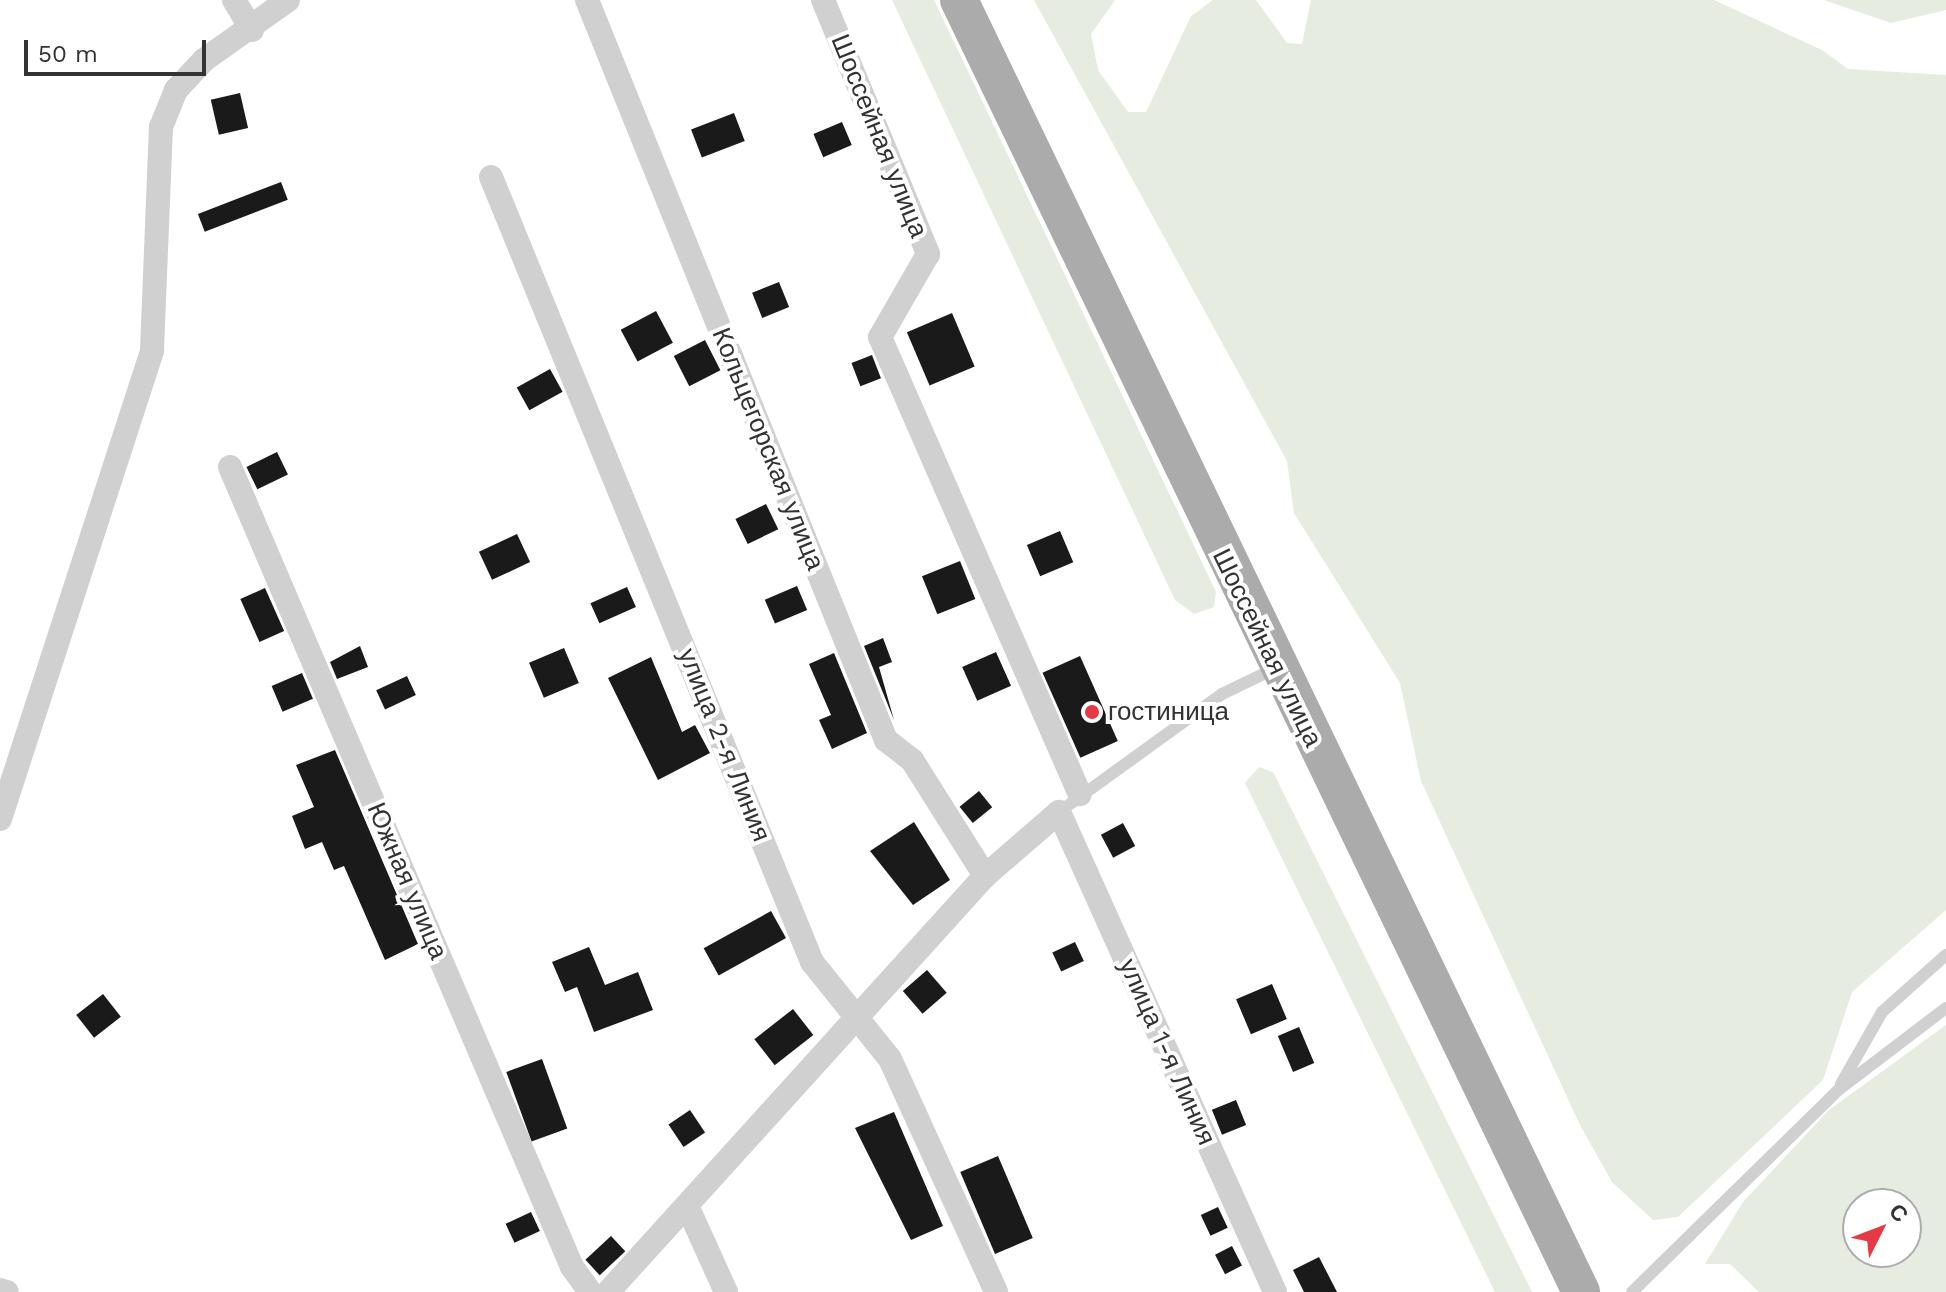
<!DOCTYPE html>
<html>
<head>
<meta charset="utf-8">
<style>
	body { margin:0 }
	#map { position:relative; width:1946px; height:1292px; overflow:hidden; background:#fff; font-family:"Work Sans",sans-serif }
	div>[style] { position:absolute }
	.green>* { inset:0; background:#e6ecdf }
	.building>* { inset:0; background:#1a1a1a; transform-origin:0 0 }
	.service>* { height:12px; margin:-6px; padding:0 6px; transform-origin:6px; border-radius:6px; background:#d0d0d0 }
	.minor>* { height:24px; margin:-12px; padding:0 12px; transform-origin:12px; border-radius:12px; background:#d0d0d0 }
	.primary>* { height:38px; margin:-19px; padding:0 19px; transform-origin:19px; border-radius:19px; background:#ababab }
	.dots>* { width:22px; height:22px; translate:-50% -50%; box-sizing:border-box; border:4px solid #fff; border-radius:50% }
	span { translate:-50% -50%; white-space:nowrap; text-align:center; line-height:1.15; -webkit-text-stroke:8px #fff; paint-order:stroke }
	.street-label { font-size:26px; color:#333 }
	.poi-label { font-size:26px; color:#333 }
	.left { translate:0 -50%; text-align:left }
	.north { position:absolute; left:1842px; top:1188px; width:80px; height:80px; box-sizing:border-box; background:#fff; border:2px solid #adadad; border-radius:50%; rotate:48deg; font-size:22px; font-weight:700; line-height:32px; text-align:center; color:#333 }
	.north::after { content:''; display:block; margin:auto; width:28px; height:36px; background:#e63946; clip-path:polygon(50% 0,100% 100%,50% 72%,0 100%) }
	.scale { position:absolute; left:24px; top:40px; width:182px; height:36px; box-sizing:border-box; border:4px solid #333; border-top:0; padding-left:10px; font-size:24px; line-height:28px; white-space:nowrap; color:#333; -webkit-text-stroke:6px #fff; paint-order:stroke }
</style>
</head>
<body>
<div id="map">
	<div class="green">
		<div style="clip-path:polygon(892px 0,934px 0,1216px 592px,1214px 607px,1194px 614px,1175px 600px)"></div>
		<div style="clip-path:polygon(1034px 0,1115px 0,1091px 34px,1098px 70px,1128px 112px,1146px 112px,1191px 16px,1213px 0,1256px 0,1287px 43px,1302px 44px,1311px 0,1714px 0,1822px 50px,1848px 69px,1946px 75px,1946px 910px,1852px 992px,1823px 1080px,1678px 1217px,1653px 1220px,1612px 1182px,1580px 1125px,1421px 781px,1400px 683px,1294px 513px,1287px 461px)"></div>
		<div style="clip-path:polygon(1824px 0,1946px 0,1946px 10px,1891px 23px)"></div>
		<div style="clip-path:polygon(1259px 767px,1273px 772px,1532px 1292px,1495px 1292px,1245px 783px)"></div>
		<div style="clip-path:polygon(evenodd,1946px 1025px,1946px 1292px,1759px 1292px,1730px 1264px,1705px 1264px,1743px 1202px,1829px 1110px,1946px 1025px,1858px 1204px,1906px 1204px,1906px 1252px,1858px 1252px,1858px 1204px)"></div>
	</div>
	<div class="building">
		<div style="left:240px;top:93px;width:36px;height:30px;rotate:77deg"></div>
		<div style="left:734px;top:113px;width:30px;height:46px;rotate:69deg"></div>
		<div style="left:842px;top:122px;width:25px;height:31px;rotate:67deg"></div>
		<div style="left:281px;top:182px;width:19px;height:89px;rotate:69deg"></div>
		<div style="left:779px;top:282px;width:27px;height:29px;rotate:68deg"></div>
		<div style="left:656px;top:311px;width:36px;height:40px;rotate:62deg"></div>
		<div style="left:952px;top:313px;width:58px;height:49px;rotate:67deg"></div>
		<div style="left:705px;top:340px;width:34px;height:35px;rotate:63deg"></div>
		<div style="left:872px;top:355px;width:25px;height:22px;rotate:69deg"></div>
		<div style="left:550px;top:369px;width:26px;height:38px;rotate:61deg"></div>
		<div style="left:277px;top:452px;width:25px;height:34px;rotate:64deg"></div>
		<div style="left:766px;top:504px;width:28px;height:34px;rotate:64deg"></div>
		<div style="left:1060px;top:531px;width:34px;height:36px;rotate:67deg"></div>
		<div style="left:517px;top:534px;width:31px;height:42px;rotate:65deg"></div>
		<div style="left:960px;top:561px;width:41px;height:41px;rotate:68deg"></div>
		<div style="left:797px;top:586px;width:26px;height:35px;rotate:67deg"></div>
		<div style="left:627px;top:587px;width:22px;height:40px;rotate:66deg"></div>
		<div style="left:265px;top:588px;width:47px;height:27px;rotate:66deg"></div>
		<div style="clip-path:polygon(883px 638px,892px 662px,879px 667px,894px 720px,864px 646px)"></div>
		<div style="clip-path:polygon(360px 646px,368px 667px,337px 679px,330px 662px)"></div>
		<div style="left:564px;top:648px;width:38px;height:38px;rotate:67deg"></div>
		<div style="left:996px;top:652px;width:37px;height:37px;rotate:66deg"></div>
		<div style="clip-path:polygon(834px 653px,867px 733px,832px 749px,819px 720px,831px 715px,809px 664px)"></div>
		<div style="left:1080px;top:656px;width:93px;height:41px;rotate:66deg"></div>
		<div style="clip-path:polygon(651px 657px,682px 732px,695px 725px,710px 753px,658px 780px,608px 678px)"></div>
		<div style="left:302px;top:673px;width:28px;height:33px;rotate:67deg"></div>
		<div style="left:407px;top:676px;width:21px;height:34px;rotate:65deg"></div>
		<div style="clip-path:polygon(335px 750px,418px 944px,385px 960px,344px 866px,334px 870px,322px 842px,305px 849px,292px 816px,314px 807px,296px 765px)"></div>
		<div style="left:979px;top:791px;width:21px;height:25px;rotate:51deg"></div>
		<div style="clip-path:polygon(914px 822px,950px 880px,913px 905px,870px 851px)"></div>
		<div style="left:1123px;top:823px;width:26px;height:25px;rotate:62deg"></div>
		<div style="left:771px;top:911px;width:31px;height:77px;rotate:61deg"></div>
		<div style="left:1075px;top:942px;width:21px;height:25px;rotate:65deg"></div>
		<div style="clip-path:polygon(589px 947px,605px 985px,638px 972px,653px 1010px,594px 1032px,577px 987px,565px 992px,552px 962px)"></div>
		<div style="left:927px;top:970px;width:30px;height:32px;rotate:49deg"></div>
		<div style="left:1272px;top:984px;width:38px;height:39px;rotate:67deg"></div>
		<div style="left:103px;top:994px;width:29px;height:34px;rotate:52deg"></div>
		<div style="left:793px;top:1009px;width:33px;height:49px;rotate:52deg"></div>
		<div style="left:1299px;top:1027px;width:39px;height:23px;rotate:67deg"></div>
		<div style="left:542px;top:1059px;width:74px;height:38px;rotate:70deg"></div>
		<div style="left:1236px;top:1100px;width:27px;height:26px;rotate:68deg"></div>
		<div style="left:690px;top:1110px;width:27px;height:26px;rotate:56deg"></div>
		<div style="clip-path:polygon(894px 1112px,943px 1226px,911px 1240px,855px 1128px)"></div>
		<div style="left:998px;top:1156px;width:89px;height:41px;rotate:67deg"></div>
		<div style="left:1218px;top:1207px;width:23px;height:19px;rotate:65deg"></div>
		<div style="left:531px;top:1212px;width:21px;height:28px;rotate:65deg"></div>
		<div style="left:611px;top:1236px;width:21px;height:35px;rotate:47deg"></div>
		<div style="left:1232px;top:1246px;width:22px;height:19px;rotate:63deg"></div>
		<div style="clip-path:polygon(1319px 1257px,1337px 1292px,1304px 1292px,1293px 1270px)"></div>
	</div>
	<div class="service">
		<div style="left:1059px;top:812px;width:201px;rotate:-35.9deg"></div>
		<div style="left:1222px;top:694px;width:60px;rotate:-25.7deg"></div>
		<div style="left:1841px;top:1084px;width:83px;rotate:-60.3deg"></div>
		<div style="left:1882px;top:1012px;width:86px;rotate:-41.7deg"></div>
		<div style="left:1632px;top:1292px;width:287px;rotate:-44.4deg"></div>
		<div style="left:1837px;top:1091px;width:137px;rotate:-37.3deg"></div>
	</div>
	<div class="minor">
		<div style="left:234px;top:0;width:35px;rotate:59deg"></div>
		<div style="left:587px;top:0;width:798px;rotate:68deg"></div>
		<div style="left:886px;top:740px;width:33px;rotate:38deg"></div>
		<div style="left:912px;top:760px;width:137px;rotate:57.8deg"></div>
		<div style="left:823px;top:0;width:275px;rotate:67.5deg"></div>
		<div style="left:928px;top:254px;width:96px;rotate:120deg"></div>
		<div style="left:880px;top:337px;width:499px;rotate:66.4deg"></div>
		<div style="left:491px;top:177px;width:848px;rotate:67.76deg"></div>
		<div style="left:812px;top:962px;width:124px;rotate:51.2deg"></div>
		<div style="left:890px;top:1059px;width:256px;rotate:65.5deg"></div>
		<div style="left:230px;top:467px;width:870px;rotate:66.85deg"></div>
		<div style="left:572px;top:1267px;width:31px;rotate:54deg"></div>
		<div style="left:0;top:819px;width:493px;rotate:-72deg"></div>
		<div style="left:152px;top:350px;width:223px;rotate:-87.7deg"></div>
		<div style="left:161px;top:127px;width:40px;rotate:-68deg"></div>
		<div style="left:176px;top:90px;width:41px;rotate:-47deg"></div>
		<div style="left:204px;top:60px;width:103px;rotate:-35.5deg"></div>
		<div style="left:689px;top:1210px;width:90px;rotate:65.7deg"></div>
		<div style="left:0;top:1290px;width:7px;rotate:16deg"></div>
		<div style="left:608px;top:1292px;width:561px;rotate:-47.82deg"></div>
		<div style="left:985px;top:876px;width:98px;rotate:-40.9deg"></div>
		<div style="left:1059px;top:812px;width:526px;rotate:65.77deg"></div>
	</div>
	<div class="primary">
		<div style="left:959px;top:0;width:1434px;rotate:64.29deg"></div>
	</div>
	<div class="dots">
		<div style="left:1092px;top:712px;background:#e63946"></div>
	</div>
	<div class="street-label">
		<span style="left:879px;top:136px;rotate:68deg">Шоссейная улица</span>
		<span style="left:768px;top:449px;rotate:68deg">Кольцегорская улица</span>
		<span style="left:1267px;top:648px;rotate:64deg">Шоссейная улица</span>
		<span style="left:724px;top:745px;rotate:68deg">улица 2-я Линия</span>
		<span style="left:407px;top:881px;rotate:67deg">Южная улица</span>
		<span style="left:1167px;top:1052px;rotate:66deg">улица 1-я Линия</span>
	</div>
	<div class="poi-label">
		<span class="left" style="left:1108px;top:712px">гостиница</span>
	</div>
	<div class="north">С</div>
	<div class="scale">50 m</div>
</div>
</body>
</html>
